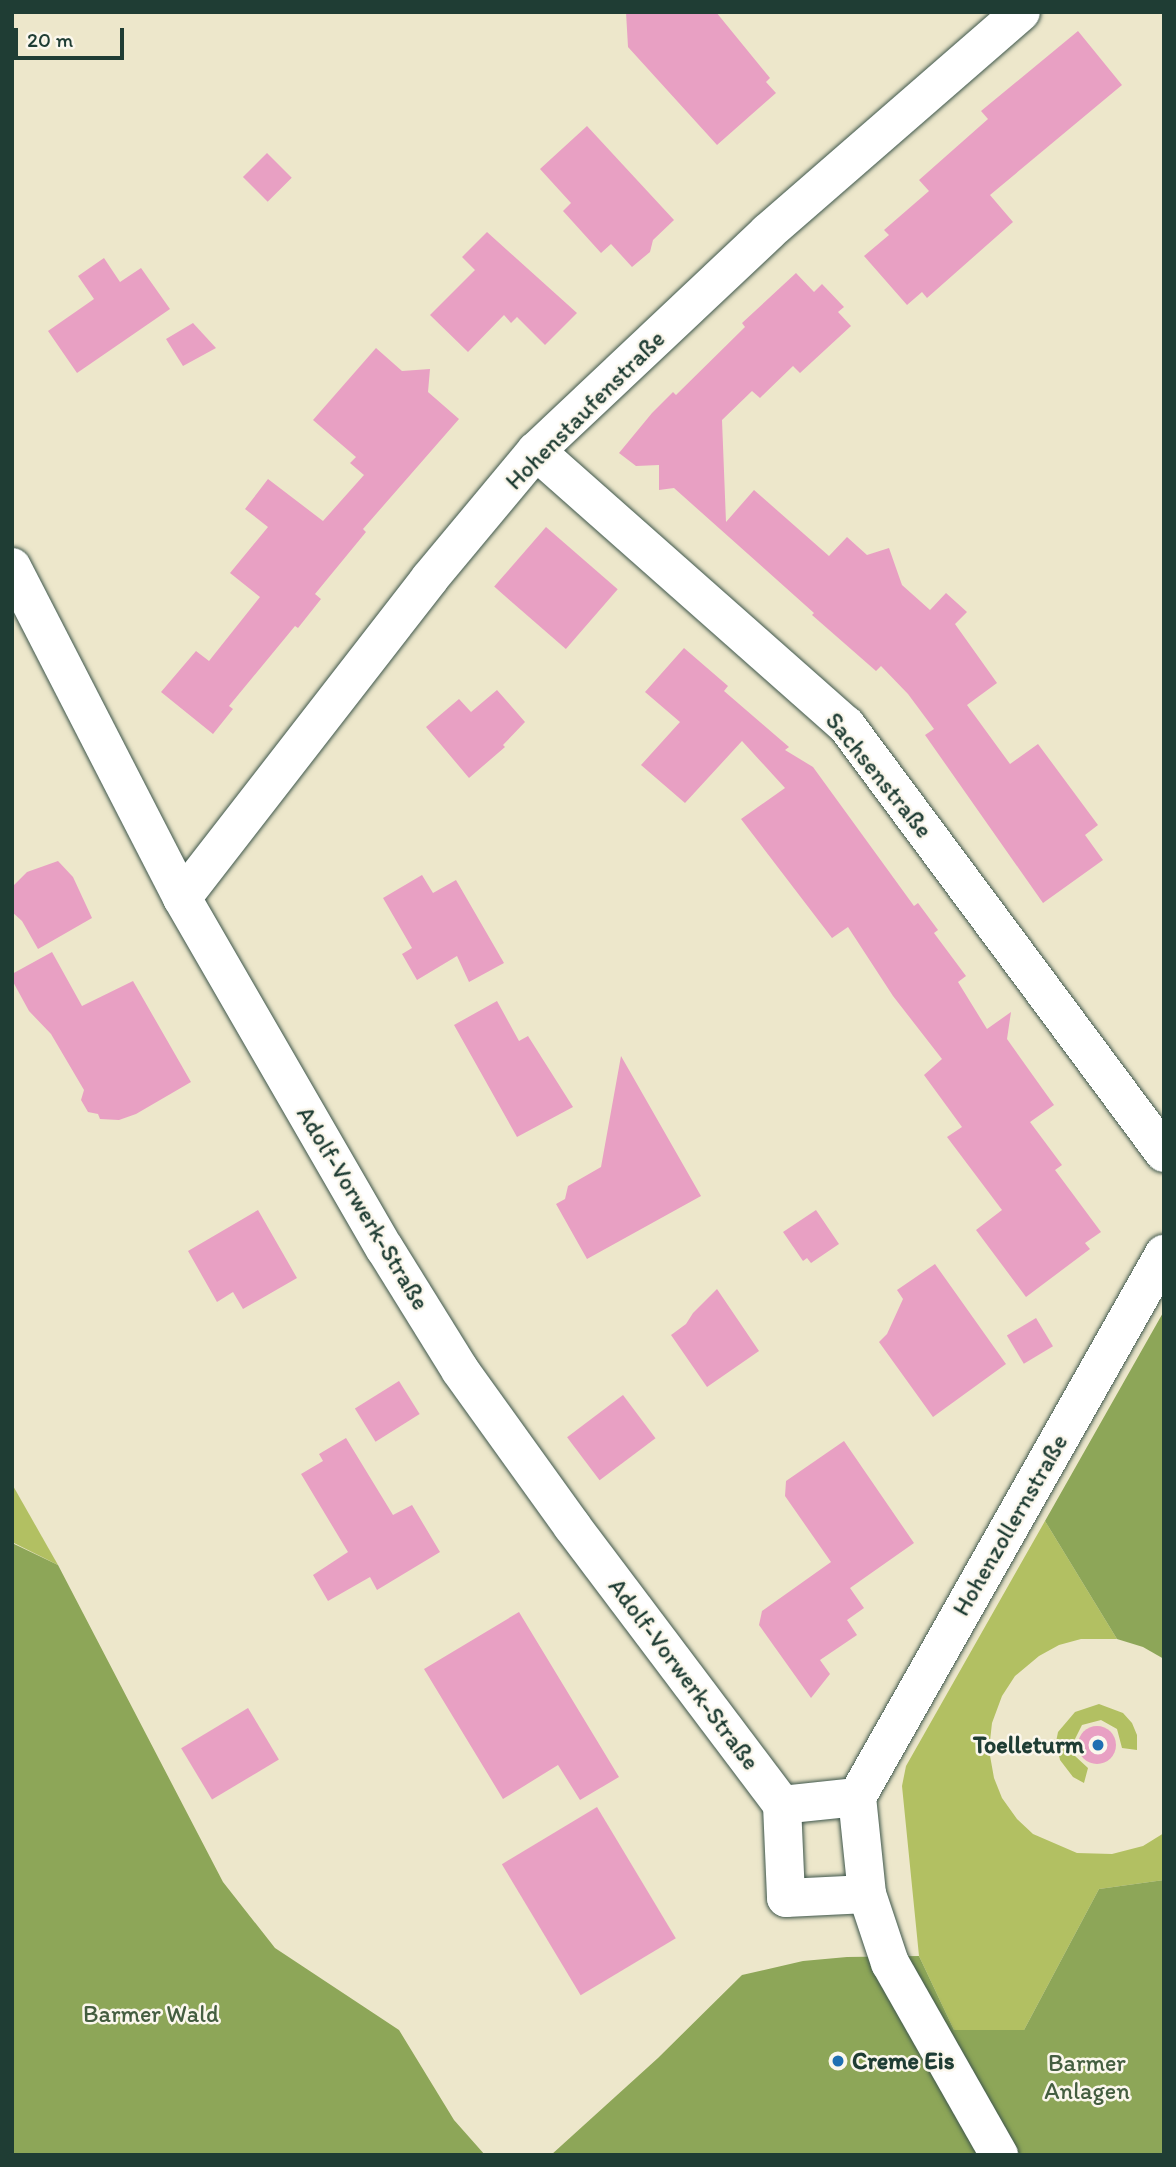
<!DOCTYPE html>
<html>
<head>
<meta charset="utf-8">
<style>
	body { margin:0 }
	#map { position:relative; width:1176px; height:2167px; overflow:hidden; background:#ede7cb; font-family:Itim,sans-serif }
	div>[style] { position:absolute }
	.green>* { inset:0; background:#b2c062 }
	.forest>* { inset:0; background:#8da658 }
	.building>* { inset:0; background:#e8a0c3; transform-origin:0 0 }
	.round { border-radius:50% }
	.roads { filter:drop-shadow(0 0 2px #3e564b) drop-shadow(0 0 2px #3e564b) }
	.minor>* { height:38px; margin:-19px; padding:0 19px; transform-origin:19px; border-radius:19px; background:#fff }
	.dots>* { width:19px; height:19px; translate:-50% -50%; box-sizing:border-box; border:4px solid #fbf7ec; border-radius:50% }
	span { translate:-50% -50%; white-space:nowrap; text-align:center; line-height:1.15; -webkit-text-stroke:5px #fbf7ec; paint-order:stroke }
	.street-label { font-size:24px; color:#1f3d34 }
	.poi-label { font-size:24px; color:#1f3d34; font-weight:700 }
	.right { translate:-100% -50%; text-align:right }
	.left { translate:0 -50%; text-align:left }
	.park-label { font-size:24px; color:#445e40 }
	.frame { position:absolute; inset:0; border:14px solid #1f3d34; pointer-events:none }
	.scale { position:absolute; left:14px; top:28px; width:110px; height:32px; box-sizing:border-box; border:4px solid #1f3d34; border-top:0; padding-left:9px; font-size:21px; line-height:24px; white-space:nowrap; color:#1f3d34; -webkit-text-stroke:5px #fbf7ec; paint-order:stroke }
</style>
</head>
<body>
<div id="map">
	<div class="green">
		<div style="clip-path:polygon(12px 1484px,58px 1565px,12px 1542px)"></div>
		<div style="clip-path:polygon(1045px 1521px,1117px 1639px,1081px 1639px,1059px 1645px,1039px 1656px,1015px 1676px,1002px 1696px,992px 1723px,989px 1750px,994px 1778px,1002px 1798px,1017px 1819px,1033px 1834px,1077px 1853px,1112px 1854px,1143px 1846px,1164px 1833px,1164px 1880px,1099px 1889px,1024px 2030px,954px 2030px,919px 1956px,902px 1786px,906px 1766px)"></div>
		<div style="clip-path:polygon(1099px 1704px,1123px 1713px,1132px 1723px,1137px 1735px,1137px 1750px,1122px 1748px,1117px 1729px,1101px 1720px,1082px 1725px,1073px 1743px,1075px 1756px,1088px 1768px,1084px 1783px,1073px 1777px,1060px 1760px,1056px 1742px,1058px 1732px,1075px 1712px)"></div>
	</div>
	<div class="forest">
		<div style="clip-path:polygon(1164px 1311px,1164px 1659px,1143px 1647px,1117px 1639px,1045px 1521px)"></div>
		<div style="clip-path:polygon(12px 1543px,58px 1565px,223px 1882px,275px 1948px,399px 2030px,454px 2120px,485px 2155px,12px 2155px)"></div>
		<div style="clip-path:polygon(1164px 1880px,1164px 2155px,551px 2155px,658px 2058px,742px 1975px,803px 1961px,847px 1957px,919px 1956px,954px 2030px,1024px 2030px,1099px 1889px)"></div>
	</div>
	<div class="building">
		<div style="clip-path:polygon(626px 12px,716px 12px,770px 78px,766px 82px,776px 93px,717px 145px,628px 47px)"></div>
		<div style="clip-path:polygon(1078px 31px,1122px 85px,990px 195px,1013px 222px,927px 298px,922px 292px,907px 305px,864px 256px,889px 235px,884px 230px,929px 191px,919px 180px,988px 119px,981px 111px)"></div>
		<div style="clip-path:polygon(587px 126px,674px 220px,653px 240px,650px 252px,632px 267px,611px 244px,601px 253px,563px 211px,571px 203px,540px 169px)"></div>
		<div style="left:267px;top:153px;width:35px;height:34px;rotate:45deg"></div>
		<div style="clip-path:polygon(487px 232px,577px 313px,545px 345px,517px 317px,511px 323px,504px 315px,468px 352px,430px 315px,475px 270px,462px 257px)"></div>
		<div style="clip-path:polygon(104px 258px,120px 282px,141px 268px,170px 309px,77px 373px,48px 331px,94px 299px,78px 276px)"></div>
		<div style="clip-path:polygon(796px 273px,814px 292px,822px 284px,844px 307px,838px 312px,851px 326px,800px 373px,793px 366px,760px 398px,752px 391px,722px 420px,726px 522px,754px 490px,829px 556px,847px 537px,867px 555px,889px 548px,902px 585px,930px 610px,946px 593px,967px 612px,955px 624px,997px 683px,967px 705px,1010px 764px,1038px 744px,1098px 825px,1085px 835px,1103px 860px,1043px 903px,925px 735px,934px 729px,908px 694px,881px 666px,876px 671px,812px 615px,814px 613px,674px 488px,659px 490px,659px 465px,636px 466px,619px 453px,652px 413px,673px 392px,676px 395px,745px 327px,742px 323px)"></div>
		<div style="clip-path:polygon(193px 323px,216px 348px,183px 366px,166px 339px)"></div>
		<div style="clip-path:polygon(376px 348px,402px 371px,430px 369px,428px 392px,459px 419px,363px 529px,366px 532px,315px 594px,321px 599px,298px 628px,295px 626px,229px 706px,233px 709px,213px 734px,161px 692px,196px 651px,209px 661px,260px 597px,230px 573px,268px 527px,245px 509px,268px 479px,323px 521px,364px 475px,350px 463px,356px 457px,313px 420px)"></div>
		<div style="left:546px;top:527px;width:95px;height:79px;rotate:41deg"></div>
		<div style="clip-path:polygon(684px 648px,728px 686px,724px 691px,789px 747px,785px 750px,813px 767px,914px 906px,918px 903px,938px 930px,934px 933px,966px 976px,958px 982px,987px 1029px,1011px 1012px,1007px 1039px,1054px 1105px,1030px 1122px,1062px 1165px,1055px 1170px,1101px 1232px,1085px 1243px,1090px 1249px,1026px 1297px,976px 1230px,1002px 1210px,947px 1137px,962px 1127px,924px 1075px,942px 1059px,893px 996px,848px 927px,832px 938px,741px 819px,785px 788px,742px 741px,685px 803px,641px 765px,680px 722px,645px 692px)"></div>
		<div style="clip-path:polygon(497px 690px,525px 722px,503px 745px,505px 747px,469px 778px,426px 727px,459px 699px,471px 712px)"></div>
		<div style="clip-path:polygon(58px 861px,73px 877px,92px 918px,38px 949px,22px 921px,12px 912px,12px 887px,27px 872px)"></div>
		<div style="clip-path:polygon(422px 875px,433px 893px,456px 880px,504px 963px,469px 982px,457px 956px,417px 980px,402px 954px,412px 948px,383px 898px)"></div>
		<div style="clip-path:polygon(52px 952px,82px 1006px,133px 981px,191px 1082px,136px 1114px,119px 1120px,100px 1119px,98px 1114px,88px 1112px,81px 1100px,84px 1090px,51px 1034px,29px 1011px,12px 980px,12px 974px)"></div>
		<div style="clip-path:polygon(497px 1001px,519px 1041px,528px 1036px,573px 1107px,517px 1137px,454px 1025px)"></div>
		<div style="clip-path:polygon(621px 1056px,701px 1196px,587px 1259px,556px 1204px,565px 1199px,568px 1186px,601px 1167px)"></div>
		<div style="clip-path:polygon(258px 1210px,297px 1278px,243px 1309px,233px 1292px,217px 1302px,188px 1251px)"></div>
		<div style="clip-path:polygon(816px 1210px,839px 1244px,811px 1263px,807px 1258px,803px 1261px,783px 1232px)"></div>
		<div style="clip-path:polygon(935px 1264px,1006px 1364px,933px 1417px,879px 1342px,887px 1334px,903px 1299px,897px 1290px)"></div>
		<div style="clip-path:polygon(717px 1289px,759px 1351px,707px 1387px,671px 1335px,686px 1324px,693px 1313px)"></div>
		<div style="left:1036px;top:1318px;width:33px;height:34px;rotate:59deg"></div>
		<div style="left:399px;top:1381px;width:39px;height:52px;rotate:58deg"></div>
		<div style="left:623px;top:1395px;width:54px;height:70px;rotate:53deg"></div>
		<div style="clip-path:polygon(346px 1438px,393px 1515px,412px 1505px,440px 1552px,377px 1590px,370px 1577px,328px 1601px,313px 1575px,348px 1552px,301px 1474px,323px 1461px,319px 1454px)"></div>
		<div style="clip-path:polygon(844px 1441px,914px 1543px,850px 1588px,864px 1608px,847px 1620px,857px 1635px,820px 1660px,830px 1674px,811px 1698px,759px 1625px,762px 1611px,831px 1562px,785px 1496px,786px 1481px)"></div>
		<div style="clip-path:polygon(519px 1612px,619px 1777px,580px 1800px,558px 1765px,503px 1799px,424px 1669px)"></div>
		<div style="left:248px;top:1708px;width:60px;height:78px;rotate:59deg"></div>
		<div class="round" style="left:1078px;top:1726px;width:38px;height:38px"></div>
		<div style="left:597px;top:1807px;width:153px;height:111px;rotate:59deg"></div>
	</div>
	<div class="roads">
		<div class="minor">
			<div style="left:536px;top:451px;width:414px;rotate:41.5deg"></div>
			<div style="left:846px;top:725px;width:533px;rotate:53.39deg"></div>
			<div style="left:12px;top:567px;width:372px;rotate:62.8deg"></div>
			<div style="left:182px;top:898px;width:405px;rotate:60deg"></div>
			<div style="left:385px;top:1249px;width:142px;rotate:58.2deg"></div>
			<div style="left:460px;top:1370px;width:192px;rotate:54.3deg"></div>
			<div style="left:572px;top:1526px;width:349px;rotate:53deg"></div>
			<div style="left:182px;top:898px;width:405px;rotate:-52.2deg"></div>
			<div style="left:430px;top:578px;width:165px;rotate:-50.2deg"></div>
			<div style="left:536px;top:451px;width:319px;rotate:-43.3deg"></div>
			<div style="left:768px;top:232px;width:335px;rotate:-41deg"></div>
			<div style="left:857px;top:1797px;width:624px;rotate:-60.52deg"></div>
			<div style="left:857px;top:1797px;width:98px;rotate:84.1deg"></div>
			<div style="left:867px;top:1894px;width:73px;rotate:71.6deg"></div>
			<div style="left:890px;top:1963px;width:221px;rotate:60.4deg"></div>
			<div style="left:857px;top:1797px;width:75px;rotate:173.9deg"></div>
			<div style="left:782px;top:1805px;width:93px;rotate:87.5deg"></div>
			<div style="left:786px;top:1898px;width:81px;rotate:-2.8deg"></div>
		</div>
	</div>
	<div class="dots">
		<div style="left:1098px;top:1745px;background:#1f6fb2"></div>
		<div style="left:838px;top:2061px;background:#1f6fb2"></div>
	</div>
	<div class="street-label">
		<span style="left:585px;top:410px;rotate:-45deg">Hohenstaufenstraße</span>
		<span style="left:879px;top:775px;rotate:51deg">Sachsenstraße</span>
		<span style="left:363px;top:1208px;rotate:59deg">Adolf-Vorwerk-Straße</span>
		<span style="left:1010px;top:1525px;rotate:-60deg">Hohenzollernstraße</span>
		<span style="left:684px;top:1674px;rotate:53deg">Adolf-Vorwerk-Straße</span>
	</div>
	<div class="poi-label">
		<span class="right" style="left:1084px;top:1745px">Toelleturm</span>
		<span class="left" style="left:852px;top:2061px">Creme Eis</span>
	</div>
	<div class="park-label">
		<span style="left:151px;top:2014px">Barmer Wald</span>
		<span style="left:1087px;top:2077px">Barmer<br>Anlagen</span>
	</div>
	<div class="frame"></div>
	<div class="scale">20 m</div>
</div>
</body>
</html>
